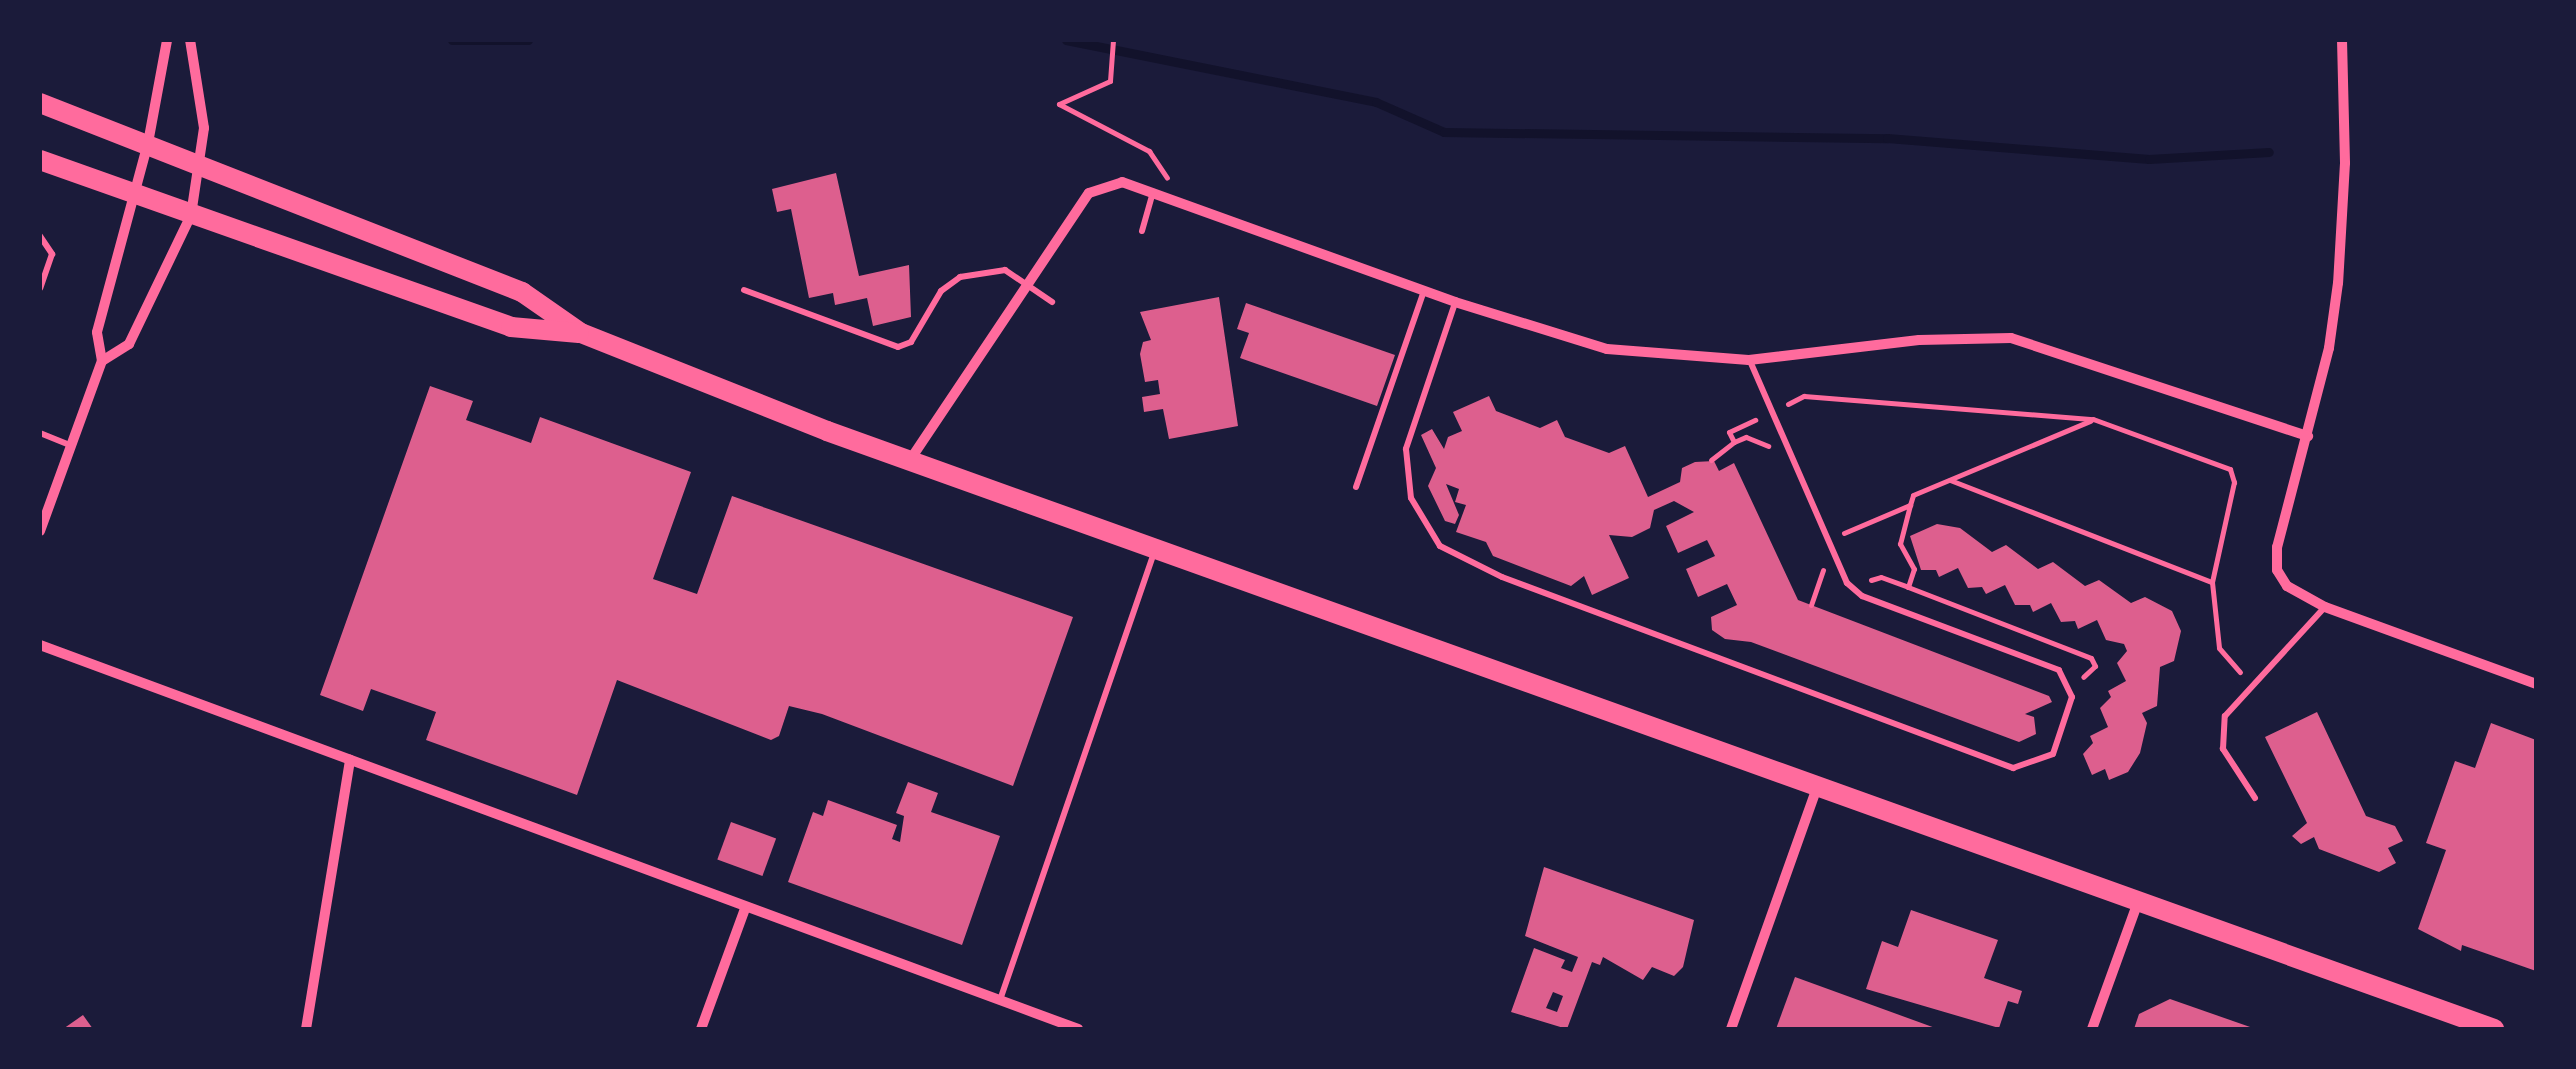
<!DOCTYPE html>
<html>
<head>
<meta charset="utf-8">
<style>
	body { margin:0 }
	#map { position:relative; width:2576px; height:1069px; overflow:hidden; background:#1b1b3a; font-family:"Varela Round",sans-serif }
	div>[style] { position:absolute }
	.stream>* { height:9px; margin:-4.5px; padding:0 4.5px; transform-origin:4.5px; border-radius:4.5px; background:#12122b }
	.building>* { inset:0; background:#dd5f8e; transform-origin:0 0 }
	.path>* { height:5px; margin:-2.5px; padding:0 2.5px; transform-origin:2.5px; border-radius:2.5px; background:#ff6b9d }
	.service>* { height:6px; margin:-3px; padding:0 3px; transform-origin:3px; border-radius:3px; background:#ff6b9d }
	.minor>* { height:10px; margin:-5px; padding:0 5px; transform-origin:5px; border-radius:5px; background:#ff6b9d }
	.primary>* { height:20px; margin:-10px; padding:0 10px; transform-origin:10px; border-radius:10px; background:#ff6b9d }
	span { translate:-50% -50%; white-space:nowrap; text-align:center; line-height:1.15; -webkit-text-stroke:8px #1b1b3a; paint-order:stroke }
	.frame { position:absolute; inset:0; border:42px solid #1b1b3a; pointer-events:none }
</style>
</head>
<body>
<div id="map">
	<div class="stream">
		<div style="left:452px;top:40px;width:76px"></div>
		<div style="left:1066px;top:40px;width:316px;rotate:11.3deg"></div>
		<div style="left:1376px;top:102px;width:74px;rotate:23.8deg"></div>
		<div style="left:1444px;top:132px;width:443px;rotate:0.8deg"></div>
		<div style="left:1887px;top:138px;width:263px;rotate:4.6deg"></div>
		<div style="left:2149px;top:159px;width:120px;rotate:-3.3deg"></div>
	</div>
	<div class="building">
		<div style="clip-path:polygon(836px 173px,859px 276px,909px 265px,911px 317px,873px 326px,867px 298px,835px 305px,833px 293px,809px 298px,791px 209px,777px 212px,772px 189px)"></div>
		<div style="clip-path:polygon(1219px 297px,1238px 426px,1169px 439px,1163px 409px,1144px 412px,1142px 397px,1160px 394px,1158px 380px,1145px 382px,1140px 354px,1143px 342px,1151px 340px,1140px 312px)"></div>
		<div style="clip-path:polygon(1246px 303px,1395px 355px,1377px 406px,1240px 358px,1249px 333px,1237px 329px)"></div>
		<div style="clip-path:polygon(430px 386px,473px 401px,466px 420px,531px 443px,540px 417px,691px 472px,653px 579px,697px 594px,732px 496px,1073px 617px,1013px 786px,822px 714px,789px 706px,779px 736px,771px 740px,617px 680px,577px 795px,426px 740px,436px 712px,371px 689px,363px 711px,320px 695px)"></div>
		<div style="clip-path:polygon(1489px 396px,1496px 411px,1540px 428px,1557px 420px,1565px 437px,1609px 453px,1625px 446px,1648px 497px,1680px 482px,1682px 468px,1695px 462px,1714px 461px,1719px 471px,1734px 463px,1798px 600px,2049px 696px,2052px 702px,2025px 714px,2034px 717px,2036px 734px,2019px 742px,1751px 642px,1725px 639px,1712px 630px,1711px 617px,1737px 605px,1727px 584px,1698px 597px,1686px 569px,1715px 556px,1707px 540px,1678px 553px,1666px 526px,1694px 512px,1674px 501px,1654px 510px,1650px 528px,1632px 537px,1609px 535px,1629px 578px,1592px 595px,1584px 576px,1571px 586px,1493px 556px,1486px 542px,1456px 532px,1466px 505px,1455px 502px,1459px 489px,1446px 484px,1459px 515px,1455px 524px,1445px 521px,1428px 486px,1436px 468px,1421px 435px,1432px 429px,1444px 449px,1448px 437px,1462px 431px,1453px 412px)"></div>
		<div style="clip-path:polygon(1937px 524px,1960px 528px,1992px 552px,2006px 545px,2038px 569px,2053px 562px,2085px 586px,2099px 580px,2131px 603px,2145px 597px,2172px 611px,2181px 631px,2174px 661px,2160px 667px,2157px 706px,2142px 713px,2147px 723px,2140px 753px,2128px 772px,2109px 780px,2105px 769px,2092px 775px,2083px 754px,2093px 743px,2090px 736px,2108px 727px,2100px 708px,2111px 697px,2108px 691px,2126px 681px,2117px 663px,2127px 651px,2124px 644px,2106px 640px,2097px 620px,2078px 629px,2075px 621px,2061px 622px,2051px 603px,2033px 612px,2030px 605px,2015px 605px,2005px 585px,1986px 594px,1982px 587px,1968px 588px,1958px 568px,1939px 577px,1936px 570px,1921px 570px,1910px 536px)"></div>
		<div style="clip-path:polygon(2317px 712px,2366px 816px,2395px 826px,2403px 841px,2388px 848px,2396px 863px,2379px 872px,2319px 849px,2314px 837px,2301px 844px,2292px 836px,2307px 823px,2265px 737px)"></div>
		<div style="clip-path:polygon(2491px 723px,2536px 740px,2536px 971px,2462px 945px,2461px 951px,2418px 929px,2446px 850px,2426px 843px,2455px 761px,2475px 768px)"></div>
		<div style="clip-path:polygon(908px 782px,938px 793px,931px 812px,1000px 836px,962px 945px,788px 882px,813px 812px,823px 816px,828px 800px,897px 825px,892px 839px,900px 842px,904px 816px,896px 813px)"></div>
		<div style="left:731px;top:822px;width:48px;height:40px;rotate:20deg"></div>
		<div style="clip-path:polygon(evenodd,1544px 867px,1694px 920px,1683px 967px,1674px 976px,1652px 967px,1643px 980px,1603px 957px,1600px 965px,1592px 962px,1567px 1029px,1511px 1012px,1534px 948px,1565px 960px,1561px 968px,1572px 972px,1578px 957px,1525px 936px,1544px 867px,1553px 992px,1563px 996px,1557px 1012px,1546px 1008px,1553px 992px)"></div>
		<div style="clip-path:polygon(1911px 910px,1998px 940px,1984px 978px,2022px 991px,2018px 1004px,2008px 1001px,1999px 1028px,1866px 989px,1882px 941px,1898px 947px)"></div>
		<div style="clip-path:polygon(1795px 977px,1938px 1029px,1776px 1029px)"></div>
		<div style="clip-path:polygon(2170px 999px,2253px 1028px,2253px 1029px,2134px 1029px,2139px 1014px)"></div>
		<div style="clip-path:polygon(83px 1015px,93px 1029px,63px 1029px)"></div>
	</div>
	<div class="path">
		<div style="left:1113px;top:40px;width:41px;rotate:94.2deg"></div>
		<div style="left:1110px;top:81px;width:56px;rotate:155.7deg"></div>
		<div style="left:1059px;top:104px;width:102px;rotate:27.6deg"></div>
		<div style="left:1149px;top:151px;width:32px;rotate:56deg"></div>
		<div style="left:1788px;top:404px;width:18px;rotate:-27deg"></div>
		<div style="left:1804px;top:396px;width:290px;rotate:4.6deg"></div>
		<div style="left:2093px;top:419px;width:146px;rotate:20.1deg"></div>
		<div style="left:2230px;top:469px;width:14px;rotate:73deg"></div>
		<div style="left:2234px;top:482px;width:102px;rotate:102.4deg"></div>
		<div style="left:2212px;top:582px;width:66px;rotate:83.9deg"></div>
		<div style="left:2219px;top:648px;width:32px;rotate:49deg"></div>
		<div style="left:1734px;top:442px;width:13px;rotate:-23deg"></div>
		<div style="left:1746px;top:437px;width:24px;rotate:22deg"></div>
		<div style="left:1711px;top:460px;width:29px;rotate:-38deg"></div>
		<div style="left:1734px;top:442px;width:11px;rotate:-117deg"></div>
		<div style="left:1729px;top:432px;width:29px;rotate:-25deg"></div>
		<div style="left:1950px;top:480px;width:281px;rotate:21.3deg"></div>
		<div style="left:1844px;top:533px;width:72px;rotate:-23deg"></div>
		<div style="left:1910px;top:505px;width:10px;rotate:-73deg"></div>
		<div style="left:1913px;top:495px;width:192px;rotate:-22.7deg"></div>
		<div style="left:1871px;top:580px;width:10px;rotate:-17deg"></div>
		<div style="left:1881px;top:577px;width:29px;rotate:20deg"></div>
		<div style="left:1908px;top:587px;width:19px;rotate:-72deg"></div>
		<div style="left:1914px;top:569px;width:29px;rotate:-119deg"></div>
		<div style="left:1900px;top:544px;width:40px;rotate:-75.6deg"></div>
		<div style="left:1908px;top:587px;width:196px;rotate:21.2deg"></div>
		<div style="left:2091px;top:658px;width:9px;rotate:63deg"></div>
		<div style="left:2095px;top:666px;width:16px;rotate:137deg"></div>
		<div style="left:1811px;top:605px;width:37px;rotate:-71deg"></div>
	</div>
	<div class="service">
		<div style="left:1142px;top:231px;width:41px;rotate:-74.2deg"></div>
		<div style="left:40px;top:236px;width:22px;rotate:56deg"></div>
		<div style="left:52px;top:254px;width:36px;rotate:109deg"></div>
		<div style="left:744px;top:290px;width:164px;rotate:20.3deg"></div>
		<div style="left:898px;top:347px;width:14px;rotate:-21deg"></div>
		<div style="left:911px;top:342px;width:59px;rotate:-59.5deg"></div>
		<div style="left:941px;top:291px;width:24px;rotate:-36deg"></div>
		<div style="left:960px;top:277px;width:46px;rotate:-8.8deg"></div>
		<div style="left:1005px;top:270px;width:57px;rotate:34.2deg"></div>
		<div style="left:1455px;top:303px;width:154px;rotate:108.6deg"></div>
		<div style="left:1406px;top:449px;width:49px;rotate:84.2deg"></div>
		<div style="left:1411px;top:498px;width:56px;rotate:58.9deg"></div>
		<div style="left:1440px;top:546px;width:69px;rotate:26.6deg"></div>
		<div style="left:1502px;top:577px;width:546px;rotate:20.49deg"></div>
		<div style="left:2013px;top:768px;width:42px;rotate:-19.3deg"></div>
		<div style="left:2053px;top:754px;width:60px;rotate:-71.6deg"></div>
		<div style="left:2072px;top:697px;width:30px;rotate:-116deg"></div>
		<div style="left:2059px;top:670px;width:210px;rotate:-159.4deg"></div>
		<div style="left:1862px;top:596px;width:20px;rotate:-139deg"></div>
		<div style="left:1847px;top:583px;width:242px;rotate:-113.6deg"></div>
		<div style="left:40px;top:433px;width:32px;rotate:22deg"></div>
		<div style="left:1356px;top:487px;width:207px;rotate:-70.9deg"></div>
		<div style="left:2255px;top:798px;width:59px;rotate:-123.1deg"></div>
		<div style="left:2223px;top:749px;width:33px;rotate:-87deg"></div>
		<div style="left:2225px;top:716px;width:147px;rotate:-47.5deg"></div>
		<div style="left:1000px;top:1000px;width:473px;rotate:-71deg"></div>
	</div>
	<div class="minor">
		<div style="left:2342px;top:40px;width:123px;rotate:88.6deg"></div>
		<div style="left:2345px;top:163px;width:120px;rotate:93.3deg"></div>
		<div style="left:2338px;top:283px;width:66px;rotate:97.9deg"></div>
		<div style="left:2329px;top:348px;width:206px;rotate:104.6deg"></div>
		<div style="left:2277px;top:547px;width:23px;rotate:90deg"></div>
		<div style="left:2277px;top:570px;width:19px;rotate:58deg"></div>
		<div style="left:2287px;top:586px;width:43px;rotate:28.9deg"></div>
		<div style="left:2325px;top:607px;width:225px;rotate:20deg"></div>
		<div style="left:102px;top:361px;width:32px;rotate:-32deg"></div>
		<div style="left:129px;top:344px;width:143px;rotate:-64.3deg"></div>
		<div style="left:191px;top:215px;width:88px;rotate:-81.5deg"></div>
		<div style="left:204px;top:128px;width:89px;rotate:-99deg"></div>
		<div style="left:910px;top:460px;width:321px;rotate:-56.2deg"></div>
		<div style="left:1089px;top:193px;width:35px;rotate:-18deg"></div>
		<div style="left:1122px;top:182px;width:354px;rotate:19.8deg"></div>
		<div style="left:1455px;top:302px;width:159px;rotate:17.2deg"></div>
		<div style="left:1607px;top:349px;width:142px;rotate:4.4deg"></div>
		<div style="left:1749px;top:360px;width:171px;rotate:-6.7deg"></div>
		<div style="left:1919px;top:340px;width:92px;rotate:-1.2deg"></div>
		<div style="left:2011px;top:338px;width:313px;rotate:18.3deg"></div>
		<div style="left:40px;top:531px;width:181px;rotate:-70deg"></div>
		<div style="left:102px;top:361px;width:29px;rotate:-100deg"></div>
		<div style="left:97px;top:332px;width:196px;rotate:-74.9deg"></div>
		<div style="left:148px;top:143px;width:105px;rotate:-79.5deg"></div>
		<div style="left:40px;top:645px;width:1107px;rotate:20.3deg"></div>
		<div style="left:306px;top:1029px;width:273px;rotate:-80.7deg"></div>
		<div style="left:701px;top:1029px;width:128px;rotate:-69.9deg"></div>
		<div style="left:1731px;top:1029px;width:256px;rotate:-70.4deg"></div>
		<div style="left:2092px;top:1029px;width:135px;rotate:-70.1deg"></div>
	</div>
	<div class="primary">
		<div style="left:40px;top:103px;width:518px;rotate:21.41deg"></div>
		<div style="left:522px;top:292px;width:72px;rotate:34.8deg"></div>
		<div style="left:581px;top:333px;width:265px;rotate:21.7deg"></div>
		<div style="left:827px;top:431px;width:1771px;rotate:19.73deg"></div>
		<div style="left:40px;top:160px;width:500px;rotate:19.5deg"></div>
		<div style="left:511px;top:327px;width:68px;rotate:5deg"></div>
	</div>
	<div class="frame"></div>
</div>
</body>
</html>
